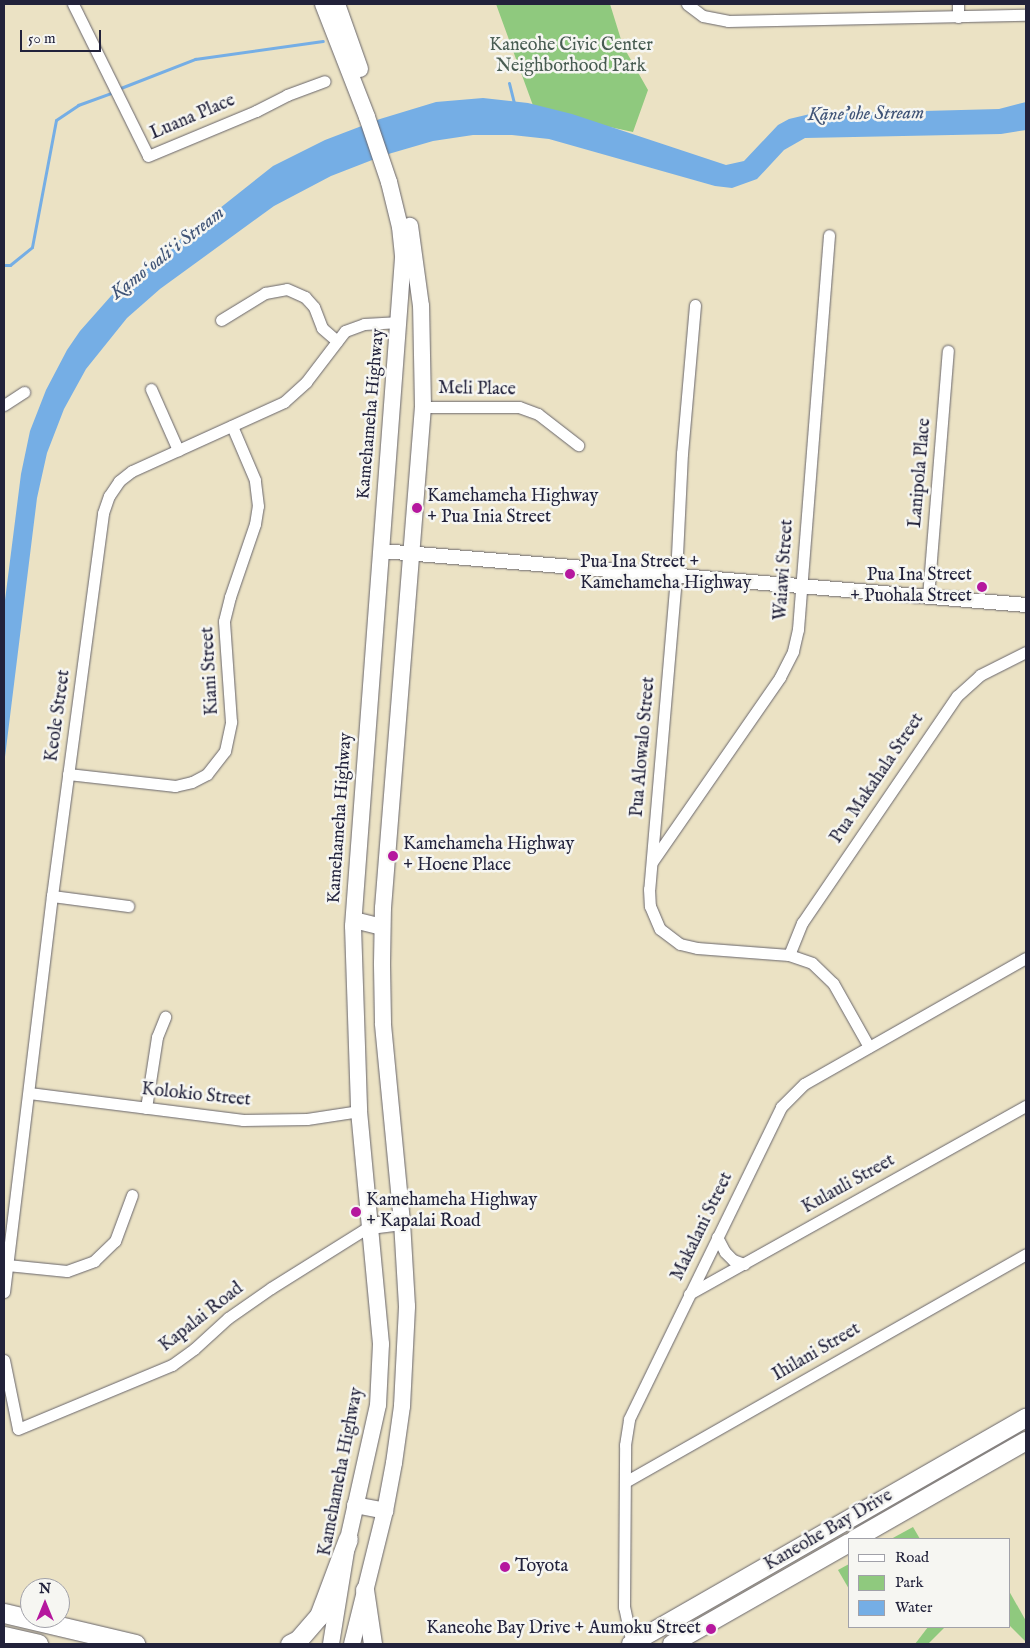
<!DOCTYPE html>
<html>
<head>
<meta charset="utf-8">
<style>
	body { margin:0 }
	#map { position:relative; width:1030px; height:1648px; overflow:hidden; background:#ebe2c4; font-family:"IM FELL English",serif }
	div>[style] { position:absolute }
	.green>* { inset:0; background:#8fc97e }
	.water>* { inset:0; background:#75aee5 }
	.stream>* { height:3px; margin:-1.5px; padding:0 1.5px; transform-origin:1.5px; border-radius:1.5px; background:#75aee5 }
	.roads { filter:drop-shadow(0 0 1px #68656b) drop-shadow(0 0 1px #68656b) }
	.minor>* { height:11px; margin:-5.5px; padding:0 5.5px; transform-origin:5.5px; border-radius:5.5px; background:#fff }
	.tertiary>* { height:14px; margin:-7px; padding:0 7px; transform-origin:7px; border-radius:7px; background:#fff }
	.secondary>* { height:16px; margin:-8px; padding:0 8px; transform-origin:8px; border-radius:8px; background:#fff }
	.primary>* { height:18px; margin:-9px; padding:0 9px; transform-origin:9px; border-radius:9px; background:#fff }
	.trunk>* { height:19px; margin:-9.5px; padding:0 9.5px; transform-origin:9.5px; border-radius:9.5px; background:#fff }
	.dots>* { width:14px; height:14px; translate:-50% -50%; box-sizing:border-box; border:2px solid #f6f6f2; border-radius:50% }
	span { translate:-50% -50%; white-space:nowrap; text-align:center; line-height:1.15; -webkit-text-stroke:5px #f6f6f2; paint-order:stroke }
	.park-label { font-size:18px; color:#485c52 }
	.street-label { font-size:18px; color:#22223b }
	.poi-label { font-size:18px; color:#22223b }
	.left { translate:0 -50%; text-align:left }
	.right { translate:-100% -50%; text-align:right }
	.water-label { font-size:19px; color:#3f5376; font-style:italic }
	.frame { position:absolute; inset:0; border:5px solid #22223b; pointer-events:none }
	.legend { position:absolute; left:848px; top:1538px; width:162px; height:90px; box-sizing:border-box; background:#f6f6f2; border:1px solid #a1a1a9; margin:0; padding:6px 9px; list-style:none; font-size:15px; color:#22223b }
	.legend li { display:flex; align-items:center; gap:10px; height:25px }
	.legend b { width:25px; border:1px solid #a1a1a9 }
	.north { position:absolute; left:20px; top:1578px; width:50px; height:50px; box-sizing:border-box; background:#f6f6f2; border:1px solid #a1a1a9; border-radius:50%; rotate:0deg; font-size:14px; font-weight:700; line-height:20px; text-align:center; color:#22223b }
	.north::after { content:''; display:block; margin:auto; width:18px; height:22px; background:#b5179e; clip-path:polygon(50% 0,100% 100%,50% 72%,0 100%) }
	.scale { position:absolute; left:20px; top:30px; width:81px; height:22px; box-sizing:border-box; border:2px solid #22223b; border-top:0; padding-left:6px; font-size:15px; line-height:18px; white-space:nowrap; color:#22223b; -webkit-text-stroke:4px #f6f6f2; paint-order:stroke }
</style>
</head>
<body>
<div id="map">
	<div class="green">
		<div style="clip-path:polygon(496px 4px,610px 4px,623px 46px,648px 90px,633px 132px,535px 111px)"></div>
		<div style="clip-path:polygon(913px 1527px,920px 1539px,891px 1539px)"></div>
		<div style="clip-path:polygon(849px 1564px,849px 1589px,838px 1570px)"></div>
		<div style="clip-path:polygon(1009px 1591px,1026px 1621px,1026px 1642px,1009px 1625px)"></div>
		<div style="clip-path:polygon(928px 1627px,945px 1627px,928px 1644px,915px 1644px)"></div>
	</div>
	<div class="water">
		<div style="clip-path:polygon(483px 98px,528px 103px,572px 114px,726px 165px,744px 161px,778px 125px,789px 119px,810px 114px,999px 109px,1026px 102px,1026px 130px,1001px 134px,805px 138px,784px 150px,757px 179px,732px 188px,715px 186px,549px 139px,512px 135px,473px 135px,433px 141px,385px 155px,331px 176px,274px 206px,160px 289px,127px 318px,86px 369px,64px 409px,47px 453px,37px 498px,4px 765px,4px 608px,21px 474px,30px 431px,46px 390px,67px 350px,80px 331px,111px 296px,128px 281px,273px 166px,325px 140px,380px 119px,436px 102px)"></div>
	</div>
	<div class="stream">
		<div style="left:509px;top:83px;width:21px;rotate:76deg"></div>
		<div style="left:118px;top:89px;width:83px;rotate:-21.3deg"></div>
		<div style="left:195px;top:59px;width:129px;rotate:-8deg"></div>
		<div style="left:4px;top:265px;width:6px"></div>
		<div style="left:10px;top:265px;width:28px;rotate:-39deg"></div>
		<div style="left:32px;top:247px;width:129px;rotate:-79.3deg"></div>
		<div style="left:56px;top:120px;width:27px;rotate:-34deg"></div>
		<div style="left:78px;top:105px;width:37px;rotate:-20deg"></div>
	</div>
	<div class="roads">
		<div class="minor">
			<div style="left:73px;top:4px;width:169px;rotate:63.7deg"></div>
			<div style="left:148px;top:156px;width:117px;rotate:-22.6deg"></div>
			<div style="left:256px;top:111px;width:35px;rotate:-27deg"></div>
			<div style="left:287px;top:95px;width:40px;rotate:-20.2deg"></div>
			<div style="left:687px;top:4px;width:20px;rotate:37deg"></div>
			<div style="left:703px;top:16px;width:25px;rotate:11deg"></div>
			<div style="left:728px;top:21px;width:298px;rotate:-1.2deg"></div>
			<div style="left:958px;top:4px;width:13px;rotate:90deg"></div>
			<div style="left:695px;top:305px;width:149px;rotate:95deg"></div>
			<div style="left:682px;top:453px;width:124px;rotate:92.8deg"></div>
			<div style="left:676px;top:577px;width:313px;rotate:94.9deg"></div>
			<div style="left:649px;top:889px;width:17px;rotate:87deg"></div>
			<div style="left:650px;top:906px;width:25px;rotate:67deg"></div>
			<div style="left:660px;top:929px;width:25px;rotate:37deg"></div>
			<div style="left:680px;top:944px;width:17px;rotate:13deg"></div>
			<div style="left:697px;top:948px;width:92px;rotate:4.4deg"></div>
			<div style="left:789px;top:955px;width:24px;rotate:19deg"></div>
			<div style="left:812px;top:963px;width:29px;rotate:44deg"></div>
			<div style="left:833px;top:983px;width:73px;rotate:60.6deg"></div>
			<div style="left:221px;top:320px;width:52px;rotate:-31.5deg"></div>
			<div style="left:265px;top:293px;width:22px;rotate:-10deg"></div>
			<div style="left:287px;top:289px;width:20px;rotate:24deg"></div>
			<div style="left:305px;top:297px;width:13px;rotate:48deg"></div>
			<div style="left:314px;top:307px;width:22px;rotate:69deg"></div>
			<div style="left:322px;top:328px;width:20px;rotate:41deg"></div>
			<div style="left:151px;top:389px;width:67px;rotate:66.1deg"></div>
			<div style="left:4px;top:405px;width:24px;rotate:-33deg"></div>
			<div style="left:423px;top:407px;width:96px"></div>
			<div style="left:519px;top:407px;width:20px;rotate:20deg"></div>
			<div style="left:538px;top:414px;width:51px;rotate:37.8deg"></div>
			<div style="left:928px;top:597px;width:247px;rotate:-85.4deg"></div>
			<div style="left:68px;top:774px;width:108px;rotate:6.4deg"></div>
			<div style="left:175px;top:786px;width:17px;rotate:-13deg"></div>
			<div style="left:192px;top:782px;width:17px;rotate:-28deg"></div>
			<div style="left:207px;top:774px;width:29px;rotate:-52deg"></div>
			<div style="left:225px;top:751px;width:30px;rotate:-78deg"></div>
			<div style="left:231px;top:722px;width:101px;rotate:-94deg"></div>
			<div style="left:224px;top:621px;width:25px;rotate:-76deg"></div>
			<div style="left:230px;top:597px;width:77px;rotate:-71.1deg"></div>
			<div style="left:255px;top:524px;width:18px;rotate:-81deg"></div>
			<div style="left:258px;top:506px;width:26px;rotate:-97deg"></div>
			<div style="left:255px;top:480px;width:59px;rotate:-113.1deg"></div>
			<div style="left:652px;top:862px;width:225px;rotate:-55.3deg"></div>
			<div style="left:780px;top:677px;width:29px;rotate:-63deg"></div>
			<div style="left:793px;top:651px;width:23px;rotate:-77deg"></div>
			<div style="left:798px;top:629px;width:395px;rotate:-85.5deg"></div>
			<div style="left:52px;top:896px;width:77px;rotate:7.5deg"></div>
			<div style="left:789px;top:955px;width:35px;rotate:-68deg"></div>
			<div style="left:802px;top:923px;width:275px;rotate:-55.7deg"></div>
			<div style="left:957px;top:696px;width:31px;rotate:-42deg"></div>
			<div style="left:980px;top:675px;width:51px;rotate:-26.6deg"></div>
			<div style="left:29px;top:1093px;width:216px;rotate:7.2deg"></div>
			<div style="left:243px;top:1120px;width:64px;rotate:-0.9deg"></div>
			<div style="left:307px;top:1119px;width:53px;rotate:-8.7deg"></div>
			<div style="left:146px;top:1108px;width:72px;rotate:-81.2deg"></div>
			<div style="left:157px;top:1037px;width:22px;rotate:-68deg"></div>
			<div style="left:717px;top:1237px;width:17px;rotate:62deg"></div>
			<div style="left:725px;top:1252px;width:11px;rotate:45deg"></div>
			<div style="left:733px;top:1260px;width:12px;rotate:20deg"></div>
			<div style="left:7px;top:1265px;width:60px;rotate:5.7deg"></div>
			<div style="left:67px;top:1271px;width:29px;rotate:-20deg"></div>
			<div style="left:94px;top:1261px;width:29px;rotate:-44deg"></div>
			<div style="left:115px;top:1241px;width:49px;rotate:-69.7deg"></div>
			<div style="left:4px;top:1292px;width:399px;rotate:-83.1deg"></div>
			<div style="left:52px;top:896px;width:386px;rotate:-82.4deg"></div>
			<div style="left:103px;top:513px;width:18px;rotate:-71deg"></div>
			<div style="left:109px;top:496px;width:18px;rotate:-56deg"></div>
			<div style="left:119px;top:481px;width:16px;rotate:-38deg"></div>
			<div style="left:132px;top:471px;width:167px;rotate:-24.4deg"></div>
			<div style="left:284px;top:402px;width:30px;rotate:-42deg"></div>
			<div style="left:306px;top:382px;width:64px;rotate:-52.6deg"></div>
			<div style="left:345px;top:331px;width:20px;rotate:-20deg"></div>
			<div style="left:364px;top:324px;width:36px;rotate:-3deg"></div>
			<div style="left:689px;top:1294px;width:386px;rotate:-29.2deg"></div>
			<div style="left:4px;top:1360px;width:70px;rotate:78.5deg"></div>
			<div style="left:18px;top:1429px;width:167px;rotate:-22.6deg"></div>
			<div style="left:172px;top:1365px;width:27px;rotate:-36deg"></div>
			<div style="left:194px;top:1349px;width:46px;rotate:-42.4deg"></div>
			<div style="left:228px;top:1318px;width:52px;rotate:-34.9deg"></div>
			<div style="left:271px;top:1288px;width:117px;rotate:-32.1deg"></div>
			<div style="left:625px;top:1482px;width:461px;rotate:-29.6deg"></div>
			<div style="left:632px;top:1644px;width:38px;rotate:-102deg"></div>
			<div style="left:624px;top:1607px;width:162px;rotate:-89.6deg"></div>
			<div style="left:625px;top:1445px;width:26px;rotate:-81deg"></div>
			<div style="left:629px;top:1419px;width:347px;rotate:-64deg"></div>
			<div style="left:781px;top:1107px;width:33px;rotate:-45deg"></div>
			<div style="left:804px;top:1084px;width:255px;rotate:-29.6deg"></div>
		</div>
		<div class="tertiary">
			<div style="left:382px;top:551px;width:646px;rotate:4.79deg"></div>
		</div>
		<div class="secondary">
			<div style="left:323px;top:4px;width:121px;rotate:68.7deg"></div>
			<div style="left:367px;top:117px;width:69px;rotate:71.3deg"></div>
			<div style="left:389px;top:182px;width:46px;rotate:76.3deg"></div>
			<div style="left:400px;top:227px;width:31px;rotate:84deg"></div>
			<div style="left:403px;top:258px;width:670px;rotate:94.28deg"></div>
			<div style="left:353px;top:926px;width:185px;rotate:88.1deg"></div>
			<div style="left:359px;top:1111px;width:234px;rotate:84.6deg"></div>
			<div style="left:381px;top:1344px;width:61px;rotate:92.8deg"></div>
			<div style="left:378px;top:1405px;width:137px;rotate:102.6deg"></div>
			<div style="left:348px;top:1539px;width:106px;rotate:99.2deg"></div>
			<div style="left:337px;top:4px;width:69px;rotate:70.5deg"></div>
			<div style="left:354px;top:920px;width:29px;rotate:14deg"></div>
			<div style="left:370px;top:1226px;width:32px;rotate:-7deg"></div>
			<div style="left:355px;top:1505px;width:31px;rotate:11deg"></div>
			<div style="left:352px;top:1644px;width:137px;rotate:-76.1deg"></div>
			<div style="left:385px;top:1511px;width:49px;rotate:-79.4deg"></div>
			<div style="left:394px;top:1463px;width:58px;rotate:-82deg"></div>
			<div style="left:402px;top:1406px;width:100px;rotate:-87.1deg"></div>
			<div style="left:407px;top:1306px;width:84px;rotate:-93.4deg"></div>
			<div style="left:402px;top:1222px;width:200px;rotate:-95.5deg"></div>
			<div style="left:383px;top:1023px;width:60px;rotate:-91deg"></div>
			<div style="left:382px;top:963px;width:55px;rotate:-89deg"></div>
			<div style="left:383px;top:908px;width:503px;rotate:-85.44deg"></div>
			<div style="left:423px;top:407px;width:101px;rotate:-91.1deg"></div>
			<div style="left:421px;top:306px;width:81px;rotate:-97.8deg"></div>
		</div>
		<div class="primary">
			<div style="left:855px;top:1539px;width:197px;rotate:-29.8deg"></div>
			<div style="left:365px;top:1590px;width:55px;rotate:81.6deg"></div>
			<div style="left:631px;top:1644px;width:455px;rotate:-29.8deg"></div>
			<div style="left:672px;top:1644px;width:204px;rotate:-29.7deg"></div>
		</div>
		<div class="trunk">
			<div style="left:4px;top:1613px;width:135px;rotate:13.3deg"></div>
			<div style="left:4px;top:1636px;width:35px;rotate:13deg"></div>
			<div style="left:290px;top:1644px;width:9px;rotate:-27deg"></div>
			<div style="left:298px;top:1640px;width:32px;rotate:-49deg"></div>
			<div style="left:319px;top:1616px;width:82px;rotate:-69.4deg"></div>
		</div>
	</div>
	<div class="dots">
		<div style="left:417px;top:508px;background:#b5179e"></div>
		<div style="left:570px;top:574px;background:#b5179e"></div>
		<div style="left:982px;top:587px;background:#b5179e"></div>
		<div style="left:393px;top:856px;background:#b5179e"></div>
		<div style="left:356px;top:1212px;background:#b5179e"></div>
		<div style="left:505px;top:1567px;background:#b5179e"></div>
		<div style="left:711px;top:1629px;background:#b5179e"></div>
	</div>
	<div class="park-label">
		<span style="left:571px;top:57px">Kaneohe Civic Center<br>Neighborhood Park</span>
	</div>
	<div class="street-label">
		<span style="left:193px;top:118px;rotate:-23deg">Luana Place</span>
		<span style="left:477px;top:390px;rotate:1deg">Meli Place</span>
		<span style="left:372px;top:414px;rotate:-85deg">Kamehameha Highway</span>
		<span style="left:921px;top:473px;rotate:-85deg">Lanipola Place</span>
		<span style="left:785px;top:570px;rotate:-86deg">Waiawi Street</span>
		<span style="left:211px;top:671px;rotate:-93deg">Kiani Street</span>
		<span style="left:59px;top:716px;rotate:-82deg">Keole Street</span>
		<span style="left:644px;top:747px;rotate:-85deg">Pua Alowalo Street</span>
		<span style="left:878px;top:779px;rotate:-56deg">Pua Makahala Street</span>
		<span style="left:341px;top:818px;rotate:-86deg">Kamehameha Highway</span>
		<span style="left:196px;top:1096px;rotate:6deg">Kolokio Street</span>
		<span style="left:849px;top:1185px;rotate:-29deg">Kulauli Street</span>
		<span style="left:703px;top:1227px;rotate:-64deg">Makalani Street</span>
		<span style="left:202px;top:1318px;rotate:-38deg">Kapalai Road</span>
		<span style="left:817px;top:1353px;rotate:-30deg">Ihilani Street</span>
		<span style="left:342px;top:1472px;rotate:-79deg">Kamehameha Highway</span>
		<span style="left:829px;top:1531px;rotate:-30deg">Kaneohe Bay Drive</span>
	</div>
	<div class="poi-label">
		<span class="left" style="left:427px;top:508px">Kamehameha Highway<br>+ Pua Inia Street</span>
		<span class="left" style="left:580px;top:574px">Pua Ina Street +<br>Kamehameha Highway</span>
		<span class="right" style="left:972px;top:587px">Pua Ina Street<br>+ Puohala Street</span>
		<span class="left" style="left:403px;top:856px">Kamehameha Highway<br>+ Hoene Place</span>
		<span class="left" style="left:366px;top:1212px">Kamehameha Highway<br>+ Kapalai Road</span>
		<span class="left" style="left:515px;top:1567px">Toyota</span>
		<span class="right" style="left:701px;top:1629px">Kaneohe Bay Drive + Aumoku Street</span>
	</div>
	<div class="water-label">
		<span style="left:866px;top:115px;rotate:-1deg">Kāne'ohe Stream</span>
		<span style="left:168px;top:254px;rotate:-38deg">Kamoʻoaliʻi Stream</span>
	</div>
	<div class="frame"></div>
	<ul class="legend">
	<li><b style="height:6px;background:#fff"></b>Road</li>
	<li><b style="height:14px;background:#8fc97e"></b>Park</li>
	<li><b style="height:14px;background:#75aee5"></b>Water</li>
	</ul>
	<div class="north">N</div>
	<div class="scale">50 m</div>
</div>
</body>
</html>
